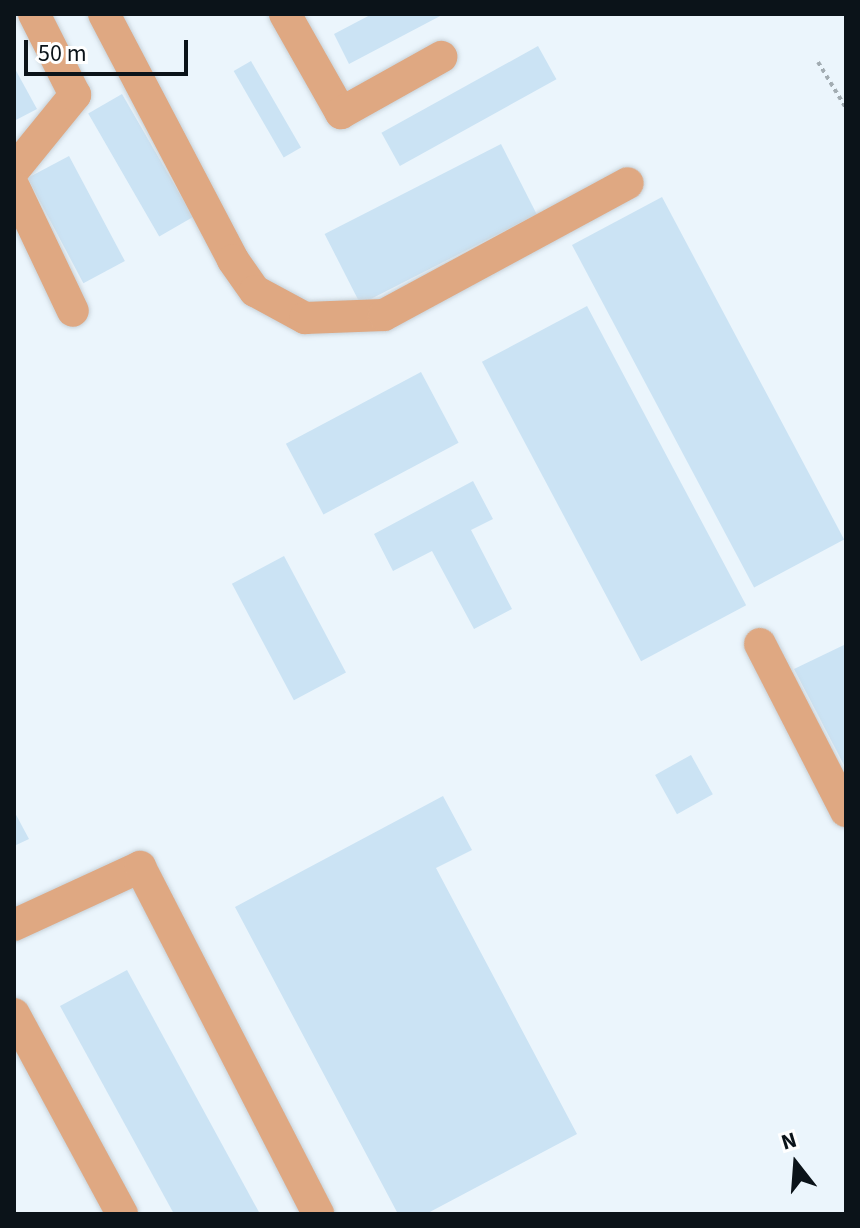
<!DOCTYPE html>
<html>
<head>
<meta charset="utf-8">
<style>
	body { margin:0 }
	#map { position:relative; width:860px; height:1228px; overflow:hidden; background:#ebf5fc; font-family:"Source Sans 3",sans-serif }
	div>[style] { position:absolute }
	.building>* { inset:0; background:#cbe3f4; transform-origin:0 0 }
	.path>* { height:4px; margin-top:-2px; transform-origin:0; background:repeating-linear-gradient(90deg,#a2acb2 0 4px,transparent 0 8px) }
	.roads { filter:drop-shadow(0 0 2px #c7d1d8) drop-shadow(0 0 2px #c7d1d8) }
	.minor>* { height:32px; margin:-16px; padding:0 16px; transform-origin:16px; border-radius:16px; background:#dfa882 }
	span { translate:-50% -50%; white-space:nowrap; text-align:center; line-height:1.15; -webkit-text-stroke:6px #fff; paint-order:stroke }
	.frame { position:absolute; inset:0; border:16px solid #0b1319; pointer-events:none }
	.north { position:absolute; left:756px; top:1124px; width:80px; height:80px; -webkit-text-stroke:6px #fff; paint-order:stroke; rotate:343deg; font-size:22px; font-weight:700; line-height:32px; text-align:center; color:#0b1319 }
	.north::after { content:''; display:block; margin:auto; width:28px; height:36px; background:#0b1319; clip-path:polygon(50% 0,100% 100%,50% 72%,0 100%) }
	.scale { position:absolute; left:24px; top:40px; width:164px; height:36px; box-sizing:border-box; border:4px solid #0b1319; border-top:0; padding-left:10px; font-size:24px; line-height:28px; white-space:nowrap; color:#0b1319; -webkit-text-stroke:6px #fff; paint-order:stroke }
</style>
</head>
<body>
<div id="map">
	<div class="building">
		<div style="clip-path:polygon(372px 14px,444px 14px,349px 64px,334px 34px)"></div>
		<div style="left:538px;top:46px;width:38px;height:179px;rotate:61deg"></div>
		<div style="left:251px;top:61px;width:100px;height:20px;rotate:60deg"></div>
		<div style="clip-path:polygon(14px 67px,37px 109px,14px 121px)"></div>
		<div style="left:122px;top:94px;width:142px;height:39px;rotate:60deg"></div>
		<div style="left:501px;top:144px;width:79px;height:198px;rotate:63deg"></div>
		<div style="left:69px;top:156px;width:119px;height:47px;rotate:62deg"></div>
		<div style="left:662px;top:197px;width:388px;height:102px;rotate:62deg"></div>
		<div style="left:587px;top:306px;width:339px;height:119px;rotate:62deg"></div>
		<div style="left:421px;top:372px;width:80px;height:153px;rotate:62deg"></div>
		<div style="clip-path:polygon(473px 481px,493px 519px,471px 530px,512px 609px,474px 629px,432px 551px,393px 571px,374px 534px)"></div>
		<div style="left:284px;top:556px;width:132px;height:59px;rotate:62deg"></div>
		<div style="clip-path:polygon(846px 644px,846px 769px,794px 669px)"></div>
		<div style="left:691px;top:755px;width:45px;height:41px;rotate:61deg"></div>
		<div style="clip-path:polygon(443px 796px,472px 850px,436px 868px,577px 1134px,426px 1214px,398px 1214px,235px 907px)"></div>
		<div style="clip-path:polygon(14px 811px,29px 839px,14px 846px)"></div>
		<div style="clip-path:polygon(127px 970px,260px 1214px,174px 1214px,60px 1006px)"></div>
	</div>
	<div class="path">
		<div style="left:818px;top:62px;width:54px;rotate:58.7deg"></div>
	</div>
	<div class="roads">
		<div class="minor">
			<div style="left:104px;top:14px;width:278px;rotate:62.3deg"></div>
			<div style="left:233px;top:260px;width:38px;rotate:55deg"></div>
			<div style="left:255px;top:291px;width:57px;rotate:28.4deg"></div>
			<div style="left:305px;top:318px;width:79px;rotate:-2.2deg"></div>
			<div style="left:384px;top:315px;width:277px;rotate:-28.4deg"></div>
			<div style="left:285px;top:14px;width:114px;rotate:60.5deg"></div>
			<div style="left:341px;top:113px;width:115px;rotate:-29.2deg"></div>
			<div style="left:14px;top:170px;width:97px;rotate:-50.9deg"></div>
			<div style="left:75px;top:95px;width:91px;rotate:-116.8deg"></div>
			<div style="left:14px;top:187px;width:137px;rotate:64.6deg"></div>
			<div style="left:760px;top:644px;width:188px;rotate:62.8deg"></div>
			<div style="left:14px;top:925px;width:139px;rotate:-24.7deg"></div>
			<div style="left:140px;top:867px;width:390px;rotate:62.8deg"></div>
			<div style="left:14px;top:1014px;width:227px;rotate:61.6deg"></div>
		</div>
	</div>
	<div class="frame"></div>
	<div class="north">N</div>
	<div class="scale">50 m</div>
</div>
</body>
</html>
